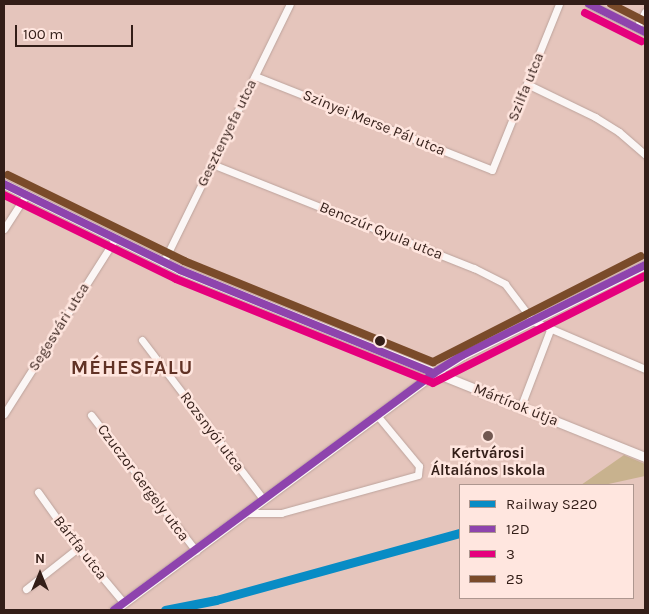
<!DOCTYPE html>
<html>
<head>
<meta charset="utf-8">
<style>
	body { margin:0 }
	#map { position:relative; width:649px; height:614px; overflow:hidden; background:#e5c5bc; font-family:Karla,sans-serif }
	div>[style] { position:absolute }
	.green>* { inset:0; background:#c8b28e }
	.roads { filter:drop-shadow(0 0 1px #bca39c) drop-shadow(0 0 1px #bca39c) }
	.minor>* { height:7px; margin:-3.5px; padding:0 3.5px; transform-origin:3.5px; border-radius:3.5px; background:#fbf6f5 }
	.tertiary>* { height:9px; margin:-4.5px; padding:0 4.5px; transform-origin:4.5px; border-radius:4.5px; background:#fbf6f5 }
	.bus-1>* { height:8px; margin:-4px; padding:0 4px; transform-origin:4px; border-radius:4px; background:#8e44ad }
	.bus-2>* { height:8px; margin:-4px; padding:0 4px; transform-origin:4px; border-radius:4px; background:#e5007d }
	.bus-3>* { height:8px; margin:-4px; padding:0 4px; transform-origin:4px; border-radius:4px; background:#7a4b2a }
	.rail-1>* { height:9px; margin:-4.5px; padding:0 4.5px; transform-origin:4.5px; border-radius:4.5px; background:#088cc5 }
	.dots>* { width:14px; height:14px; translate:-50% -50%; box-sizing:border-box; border:2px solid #ffe6df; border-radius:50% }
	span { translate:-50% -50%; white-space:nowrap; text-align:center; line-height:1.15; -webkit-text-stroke:5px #ffe6df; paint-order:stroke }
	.street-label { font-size:15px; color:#331e18 }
	.poi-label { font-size:15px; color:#331e18; font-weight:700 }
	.district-label { font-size:20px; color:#613225; font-weight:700; letter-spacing:1px }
	.frame { position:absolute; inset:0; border:5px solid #331e18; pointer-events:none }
	.legend { position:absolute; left:459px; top:484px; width:175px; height:115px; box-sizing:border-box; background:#ffe6df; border:1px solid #ad968f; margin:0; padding:6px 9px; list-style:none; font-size:15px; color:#331e18 }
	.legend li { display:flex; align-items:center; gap:10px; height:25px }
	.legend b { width:25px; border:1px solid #ad968f }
	.north { position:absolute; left:15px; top:549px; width:50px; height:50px; -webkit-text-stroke:4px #ffe6df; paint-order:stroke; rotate:0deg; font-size:14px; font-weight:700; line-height:20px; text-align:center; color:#331e18 }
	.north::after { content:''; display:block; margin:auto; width:18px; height:22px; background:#331e18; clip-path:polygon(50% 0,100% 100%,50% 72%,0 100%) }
	.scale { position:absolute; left:15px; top:25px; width:118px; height:22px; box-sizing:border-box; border:2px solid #331e18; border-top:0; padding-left:6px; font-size:15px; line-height:18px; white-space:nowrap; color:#331e18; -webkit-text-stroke:4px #ffe6df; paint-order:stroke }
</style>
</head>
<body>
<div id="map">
	<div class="green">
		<div style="clip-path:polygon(624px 455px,645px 464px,645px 476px,604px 485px,581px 485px)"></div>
	</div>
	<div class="roads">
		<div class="minor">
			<div style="left:589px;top:4px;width:63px;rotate:26.6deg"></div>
			<div style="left:637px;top:27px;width:17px;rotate:-62deg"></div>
			<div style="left:255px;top:76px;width:255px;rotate:21.6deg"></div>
			<div style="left:492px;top:170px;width:179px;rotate:-68deg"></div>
			<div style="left:527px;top:84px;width:76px;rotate:25.9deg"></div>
			<div style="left:595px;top:117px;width:28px;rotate:32deg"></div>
			<div style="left:619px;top:132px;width:35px;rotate:41deg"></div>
			<div style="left:212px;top:164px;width:282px;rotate:21.7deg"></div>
			<div style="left:474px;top:268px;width:35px;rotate:27deg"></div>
			<div style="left:505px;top:284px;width:46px;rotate:52.9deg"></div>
			<div style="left:533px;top:321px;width:122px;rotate:23.2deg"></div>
			<div style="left:4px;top:229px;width:40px;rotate:-57.1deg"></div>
			<div style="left:163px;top:263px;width:288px;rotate:-63.9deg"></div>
			<div style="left:142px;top:340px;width:200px;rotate:52.7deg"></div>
			<div style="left:521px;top:406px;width:81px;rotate:-69.1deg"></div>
			<div style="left:4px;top:414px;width:207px;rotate:-57.6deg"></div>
			<div style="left:91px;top:415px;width:172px;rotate:52.3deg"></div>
			<div style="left:38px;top:492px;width:69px;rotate:54.5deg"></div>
			<div style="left:78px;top:548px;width:72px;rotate:50.1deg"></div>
			<div style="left:245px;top:513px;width:36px"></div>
			<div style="left:281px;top:513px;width:142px;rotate:-15.5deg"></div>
			<div style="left:418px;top:475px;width:9px;rotate:-84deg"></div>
			<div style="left:419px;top:466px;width:67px;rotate:-129.6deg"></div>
			<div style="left:26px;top:589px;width:66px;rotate:-38.3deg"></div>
		</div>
		<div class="tertiary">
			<div style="left:4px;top:184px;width:196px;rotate:26deg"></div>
			<div style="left:180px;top:270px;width:501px;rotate:21.91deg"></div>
			<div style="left:114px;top:610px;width:398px;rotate:-36.5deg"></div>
			<div style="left:434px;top:373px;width:34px;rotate:-32deg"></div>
			<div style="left:463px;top:355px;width:203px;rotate:-26.3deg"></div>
		</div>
	</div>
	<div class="bus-1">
		<div style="left:589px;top:4px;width:63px;rotate:26.6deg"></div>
		<div style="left:4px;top:184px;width:196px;rotate:26deg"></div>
		<div style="left:180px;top:270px;width:274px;rotate:22.1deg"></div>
		<div style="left:114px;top:610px;width:398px;rotate:-36.5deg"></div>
		<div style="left:434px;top:373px;width:34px;rotate:-32deg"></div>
		<div style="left:463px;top:355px;width:203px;rotate:-26.3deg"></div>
	</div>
	<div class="bus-2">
		<div style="left:585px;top:13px;width:63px;rotate:26.6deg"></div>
		<div style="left:4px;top:195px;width:191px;rotate:26deg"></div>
		<div style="left:176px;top:279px;width:277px;rotate:22deg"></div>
		<div style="left:433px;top:383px;width:237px;rotate:-26.8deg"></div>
	</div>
	<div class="bus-3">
		<div style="left:611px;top:4px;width:38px;rotate:27deg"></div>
		<div style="left:8px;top:175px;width:196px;rotate:26deg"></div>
		<div style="left:184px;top:261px;width:269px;rotate:22.1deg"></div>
		<div style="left:433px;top:362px;width:233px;rotate:-27deg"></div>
	</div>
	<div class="rail-1">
		<div style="left:165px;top:610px;width:52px;rotate:-11.1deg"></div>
		<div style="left:216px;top:600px;width:253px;rotate:-15.4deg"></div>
	</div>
	<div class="dots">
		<div style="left:380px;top:341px;background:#331e18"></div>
		<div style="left:488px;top:436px;background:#715851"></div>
	</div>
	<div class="street-label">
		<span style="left:526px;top:87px;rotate:-68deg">Szilfa utca</span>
		<span style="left:374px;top:123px;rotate:22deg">Szinyei Merse Pál utca</span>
		<span style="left:227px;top:133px;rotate:-64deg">Gesztenyefa utca</span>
		<span style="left:381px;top:231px;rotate:22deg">Benczúr Gyula utca</span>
		<span style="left:59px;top:327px;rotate:-58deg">Segesvári utca</span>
		<span style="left:516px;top:405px;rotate:22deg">Mártírok útja</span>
		<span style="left:212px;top:432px;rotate:53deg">Rozsnyói utca</span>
		<span style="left:143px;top:483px;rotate:53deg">Czuczor Gergely utca</span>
		<span style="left:80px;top:548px;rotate:52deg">Bártfa utca</span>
	</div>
	<div class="poi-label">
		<span style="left:488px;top:462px">Kertvárosi<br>Általános Iskola</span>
	</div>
	<div class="district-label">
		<span style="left:132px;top:367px">MÉHESFALU</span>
	</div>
	<div class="frame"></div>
	<ul class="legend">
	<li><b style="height:6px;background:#088cc5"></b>Railway S220</li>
	<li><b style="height:6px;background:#8e44ad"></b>12D</li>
	<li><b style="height:6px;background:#e5007d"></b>3</li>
	<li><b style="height:6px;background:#7a4b2a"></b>25</li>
	</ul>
	<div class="north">N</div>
	<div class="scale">100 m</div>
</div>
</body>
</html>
